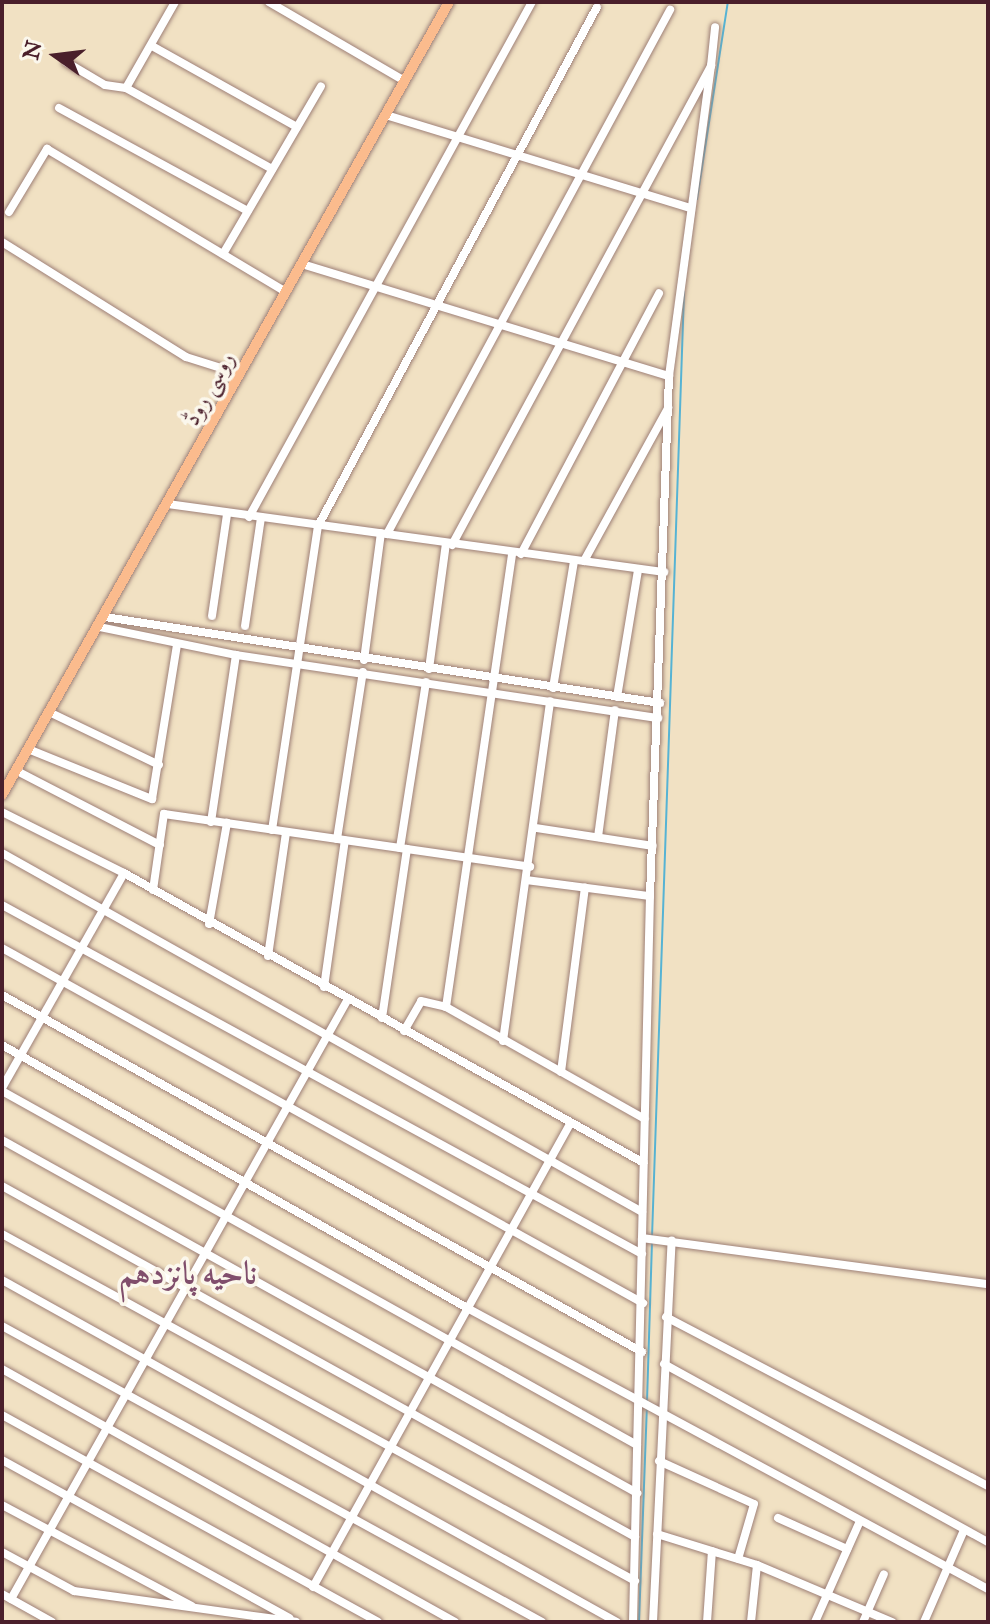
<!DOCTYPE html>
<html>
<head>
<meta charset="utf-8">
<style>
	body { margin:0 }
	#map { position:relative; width:990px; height:1624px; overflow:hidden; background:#f1e1c3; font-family:"IM FELL Great Primer",Amiri,serif }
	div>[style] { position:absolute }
	.stream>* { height:2px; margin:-1px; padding:0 1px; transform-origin:1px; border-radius:1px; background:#56b3d4 }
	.roads { filter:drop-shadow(0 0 2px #9e8077) drop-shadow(0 0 2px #9e8077) }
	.minor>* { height:8px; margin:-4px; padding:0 4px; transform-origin:4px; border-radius:4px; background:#fff }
	.major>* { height:10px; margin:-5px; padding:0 5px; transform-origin:5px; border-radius:5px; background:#fbbb8d }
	span { translate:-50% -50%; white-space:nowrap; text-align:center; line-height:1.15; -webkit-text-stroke:7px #fbf7ec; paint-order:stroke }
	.street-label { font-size:24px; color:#4a1f2b }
	.district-label { font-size:32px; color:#804e6c; font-weight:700 }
	.frame { position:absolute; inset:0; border:4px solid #4a1f2b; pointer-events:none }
	.north { position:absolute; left:16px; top:16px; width:80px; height:80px; -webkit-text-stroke:6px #fbf7ec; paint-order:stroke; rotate:284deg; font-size:22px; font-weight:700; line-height:32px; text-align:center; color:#4a1f2b }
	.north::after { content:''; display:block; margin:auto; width:28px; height:36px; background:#4a1f2b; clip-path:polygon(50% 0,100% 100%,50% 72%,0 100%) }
</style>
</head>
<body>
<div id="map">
	<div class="stream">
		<div style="left:697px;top:199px;width:199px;rotate:-81.1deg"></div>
		<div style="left:652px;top:1237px;width:946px;rotate:-88.06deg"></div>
		<div style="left:647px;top:1401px;width:158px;rotate:-88.2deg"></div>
		<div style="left:639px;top:1622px;width:215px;rotate:-87.9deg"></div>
	</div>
	<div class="roads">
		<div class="minor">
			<div style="left:269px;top:2px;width:157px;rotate:30.2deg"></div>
			<div style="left:152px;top:46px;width:166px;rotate:29.2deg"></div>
			<div style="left:66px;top:62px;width:45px;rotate:30.5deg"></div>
			<div style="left:105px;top:85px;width:21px;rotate:8deg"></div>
			<div style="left:126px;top:88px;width:99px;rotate:-60.3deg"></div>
			<div style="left:126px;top:88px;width:167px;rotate:29deg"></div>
			<div style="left:59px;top:108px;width:215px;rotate:28.6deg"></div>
			<div style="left:386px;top:115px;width:318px;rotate:17deg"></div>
			<div style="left:9px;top:212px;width:74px;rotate:-58.9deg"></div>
			<div style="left:47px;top:149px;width:279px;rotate:30.9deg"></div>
			<div style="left:2px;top:242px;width:217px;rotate:32deg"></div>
			<div style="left:186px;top:357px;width:57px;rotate:17.5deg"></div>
			<div style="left:223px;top:254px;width:194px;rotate:-59.7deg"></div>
			<div style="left:302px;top:264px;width:384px;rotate:17deg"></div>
			<div style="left:168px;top:504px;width:501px;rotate:7.81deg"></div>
			<div style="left:249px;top:517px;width:588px;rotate:-61.21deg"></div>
			<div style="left:387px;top:534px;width:596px;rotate:-61.63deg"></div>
			<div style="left:452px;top:545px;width:545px;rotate:-61.6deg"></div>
			<div style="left:711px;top:66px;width:39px;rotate:-84deg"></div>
			<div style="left:521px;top:554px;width:295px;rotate:-62.1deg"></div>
			<div style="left:584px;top:561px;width:175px;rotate:-61.2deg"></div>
			<div style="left:212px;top:616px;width:103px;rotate:-81.6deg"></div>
			<div style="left:105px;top:617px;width:562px;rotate:8.81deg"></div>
			<div style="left:245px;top:626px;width:109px;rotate:-81.6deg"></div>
			<div style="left:99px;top:627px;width:140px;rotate:11.6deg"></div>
			<div style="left:236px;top:655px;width:427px;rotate:8.5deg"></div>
			<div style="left:364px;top:660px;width:128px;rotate:-82.4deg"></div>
			<div style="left:429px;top:669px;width:126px;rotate:-82.3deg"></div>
			<div style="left:553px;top:688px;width:129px;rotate:-80.6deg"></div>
			<div style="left:617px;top:697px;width:129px;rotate:-80.6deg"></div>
			<div style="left:49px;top:712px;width:122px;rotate:25.7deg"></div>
			<div style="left:28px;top:749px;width:134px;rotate:22deg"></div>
			<div style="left:152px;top:799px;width:157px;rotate:-80.8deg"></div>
			<div style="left:17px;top:771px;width:161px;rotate:27.4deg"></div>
			<div style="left:2px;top:812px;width:136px;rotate:26.6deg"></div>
			<div style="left:124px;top:873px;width:595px;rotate:29.15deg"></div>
			<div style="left:211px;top:822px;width:169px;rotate:-81.5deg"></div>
			<div style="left:536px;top:828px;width:118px;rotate:8.7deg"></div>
			<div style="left:272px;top:830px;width:307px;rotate:-81.4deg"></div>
			<div style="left:318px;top:526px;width:589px;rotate:-61.74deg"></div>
			<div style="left:598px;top:837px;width:128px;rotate:-82.4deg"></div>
			<div style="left:337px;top:839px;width:169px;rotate:-81.2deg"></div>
			<div style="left:400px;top:848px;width:168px;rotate:-81.1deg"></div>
			<div style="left:2px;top:853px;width:734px;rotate:29.29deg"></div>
			<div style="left:526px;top:880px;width:125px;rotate:7.4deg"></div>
			<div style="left:153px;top:890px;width:77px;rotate:-81.8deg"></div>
			<div style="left:164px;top:814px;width:370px;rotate:8.2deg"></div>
			<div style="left:2px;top:905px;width:729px;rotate:28.6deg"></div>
			<div style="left:209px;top:924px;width:103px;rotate:-79.9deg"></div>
			<div style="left:2px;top:948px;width:733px;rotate:28.98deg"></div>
			<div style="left:268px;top:956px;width:125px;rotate:-81.7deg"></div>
			<div style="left:324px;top:987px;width:148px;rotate:-81.9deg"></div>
			<div style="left:2px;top:995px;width:733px;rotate:29.15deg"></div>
			<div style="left:446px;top:1007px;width:458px;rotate:-81.7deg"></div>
			<div style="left:382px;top:1018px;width:171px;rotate:-81.6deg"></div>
			<div style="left:404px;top:1031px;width:34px;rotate:-60deg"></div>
			<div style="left:421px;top:1001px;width:26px;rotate:13deg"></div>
			<div style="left:446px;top:1007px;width:228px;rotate:29.4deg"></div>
			<div style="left:503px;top:1041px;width:343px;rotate:-82.1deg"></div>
			<div style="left:2px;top:1045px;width:536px;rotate:29.48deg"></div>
			<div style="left:469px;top:1309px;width:590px;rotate:28.35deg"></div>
			<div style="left:561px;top:1072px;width:186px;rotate:-82.6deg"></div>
			<div style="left:2px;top:1088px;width:247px;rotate:-60.4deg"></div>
			<div style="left:2px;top:1091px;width:727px;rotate:29.14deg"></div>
			<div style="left:2px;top:1140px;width:727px;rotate:29.07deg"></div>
			<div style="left:2px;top:1186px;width:724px;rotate:29.01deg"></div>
			<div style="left:2px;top:1234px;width:722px;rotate:28.73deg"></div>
			<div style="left:642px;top:1238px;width:349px;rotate:7.6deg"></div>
			<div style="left:2px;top:1280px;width:704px;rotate:29.08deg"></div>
			<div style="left:666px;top:1317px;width:364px;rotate:27.7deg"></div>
			<div style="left:2px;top:1326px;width:616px;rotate:28.73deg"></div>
			<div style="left:664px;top:1364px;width:370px;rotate:28.8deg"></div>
			<div style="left:2px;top:1369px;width:519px;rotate:29.18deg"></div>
			<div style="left:2px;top:1415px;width:429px;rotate:28.8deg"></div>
			<div style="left:2px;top:1460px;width:328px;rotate:28.8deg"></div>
			<div style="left:659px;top:1461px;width:104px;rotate:24.4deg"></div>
			<div style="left:754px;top:1504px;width:57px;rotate:106.2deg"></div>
			<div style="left:2px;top:1505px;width:215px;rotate:28deg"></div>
			<div style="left:778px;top:1518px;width:76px;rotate:24.2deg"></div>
			<div style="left:657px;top:1534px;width:105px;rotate:17.2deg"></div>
			<div style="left:757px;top:1565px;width:147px;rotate:22.9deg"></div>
			<div style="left:2px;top:1552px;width:82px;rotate:28.4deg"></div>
			<div style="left:74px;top:1591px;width:224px;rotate:7.9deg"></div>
			<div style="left:313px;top:1587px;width:530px;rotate:-60.97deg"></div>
			<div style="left:2px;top:1594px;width:57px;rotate:29.2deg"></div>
			<div style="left:11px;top:1599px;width:688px;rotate:-60.68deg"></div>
			<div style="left:633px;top:1622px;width:726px;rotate:-88.66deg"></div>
			<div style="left:650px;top:896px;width:520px;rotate:-87.91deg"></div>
			<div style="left:669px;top:376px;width:313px;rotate:-82.3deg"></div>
			<div style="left:653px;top:1622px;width:382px;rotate:-87.2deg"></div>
			<div style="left:707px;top:1622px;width:71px;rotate:-86deg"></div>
			<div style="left:751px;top:1622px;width:57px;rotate:-84deg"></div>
			<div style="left:815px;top:1622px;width:108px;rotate:-66deg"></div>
			<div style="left:863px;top:1622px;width:52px;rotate:-66.4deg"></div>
			<div style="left:924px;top:1622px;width:100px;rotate:-66.5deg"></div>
		</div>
		<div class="major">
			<div style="left:2px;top:795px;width:910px;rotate:-60.59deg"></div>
		</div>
	</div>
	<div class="street-label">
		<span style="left:209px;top:389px;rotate:-61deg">روسی روڈ</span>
	</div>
	<div class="district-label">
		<span style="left:188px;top:1274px">ناحیه پانزدهم</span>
	</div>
	<div class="frame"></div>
	<div class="north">N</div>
</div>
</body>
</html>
